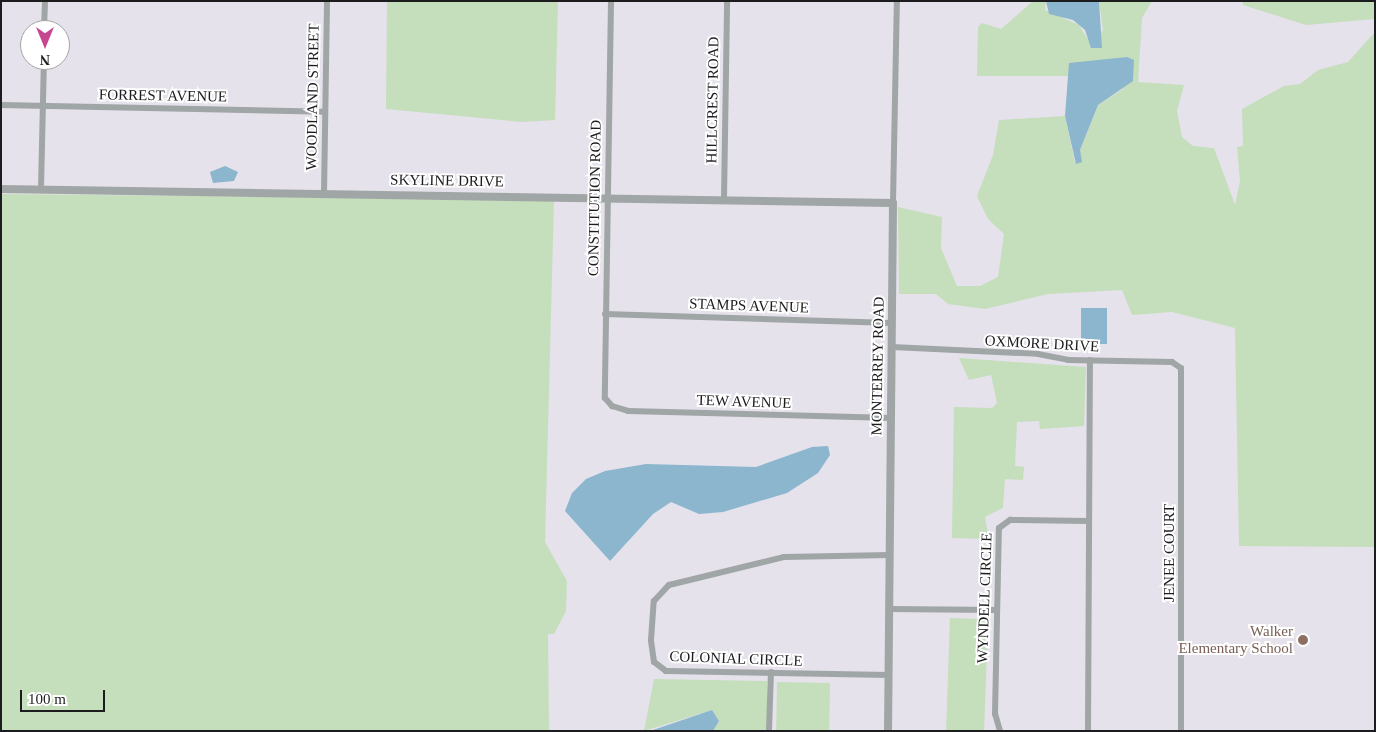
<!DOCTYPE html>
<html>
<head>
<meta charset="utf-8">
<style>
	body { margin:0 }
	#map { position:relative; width:1376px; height:732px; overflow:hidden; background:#e5e2eb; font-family:"Times New Roman",serif }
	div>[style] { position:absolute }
	.green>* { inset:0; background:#c5debc; transform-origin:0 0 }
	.water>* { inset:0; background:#8bb6ce; transform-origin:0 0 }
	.minor>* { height:6px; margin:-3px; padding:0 3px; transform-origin:3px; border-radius:3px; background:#a0a5a5 }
	.tertiary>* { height:8px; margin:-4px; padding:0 4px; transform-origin:4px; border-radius:4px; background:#a0a5a5 }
	.dots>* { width:14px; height:14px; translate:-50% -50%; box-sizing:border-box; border:2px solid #fff; border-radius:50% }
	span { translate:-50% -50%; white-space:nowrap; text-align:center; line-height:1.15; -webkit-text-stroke:4px #fff; paint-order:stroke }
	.street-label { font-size:15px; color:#1c1b1e }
	.education-label { font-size:15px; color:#785e54 }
	.right { translate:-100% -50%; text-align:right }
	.frame { position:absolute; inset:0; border:2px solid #1c1b1e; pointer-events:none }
	.north { position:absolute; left:20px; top:20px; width:50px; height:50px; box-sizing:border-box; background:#fff; border:1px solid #a4a4a5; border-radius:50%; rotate:180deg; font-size:14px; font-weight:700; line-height:20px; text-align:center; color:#1c1b1e }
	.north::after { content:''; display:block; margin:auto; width:18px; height:22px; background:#c64690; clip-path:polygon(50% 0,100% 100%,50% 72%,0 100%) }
	.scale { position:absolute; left:20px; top:690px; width:85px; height:22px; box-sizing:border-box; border:2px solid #1c1b1e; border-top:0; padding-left:6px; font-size:15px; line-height:18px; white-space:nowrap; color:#1c1b1e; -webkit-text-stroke:4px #fff; paint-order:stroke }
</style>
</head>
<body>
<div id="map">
	<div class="green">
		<div style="clip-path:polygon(387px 1px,558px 1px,555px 120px,522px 122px,386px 109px)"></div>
		<div style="clip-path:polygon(1033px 1px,1046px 1px,1045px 10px,1079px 25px,1092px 46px,1103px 30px,1099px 1px,1152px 1px,1142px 18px,1138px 82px,1184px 85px,1177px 111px,1182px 137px,1193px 146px,1214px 148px,1235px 205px,1240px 181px,1237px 147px,1243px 146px,1242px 109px,1284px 86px,1300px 84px,1318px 70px,1348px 62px,1375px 32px,1375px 547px,1239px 546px,1235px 328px,1172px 312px,1132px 315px,1122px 290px,1048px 294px,985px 309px,948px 304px,936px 294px,899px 294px,898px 207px,942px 217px,941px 248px,957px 286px,980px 286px,998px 277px,1004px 234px,988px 219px,977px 196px,993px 155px,999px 120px,1065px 116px,1075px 163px,1098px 105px,1123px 89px,1070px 63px,1069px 76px,977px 76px,978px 27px,982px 23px,1001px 29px)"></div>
		<div style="clip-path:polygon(1243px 1px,1375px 1px,1375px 19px,1306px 25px,1243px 5px)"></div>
		<div style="clip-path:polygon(1px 194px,554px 200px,545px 542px,567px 581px,566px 611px,554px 634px,548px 634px,549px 731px,1px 731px)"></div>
		<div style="clip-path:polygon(959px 358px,1086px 367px,1084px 426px,1040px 429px,1039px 421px,1017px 422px,1015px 466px,1024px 467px,1023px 480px,1005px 479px,1003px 508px,985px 517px,989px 539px,952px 538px,954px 407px,992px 408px,997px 403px,991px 375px,969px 380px)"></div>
		<div style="left:950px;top:618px;width:38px;height:113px;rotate:2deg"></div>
		<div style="clip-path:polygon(654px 679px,767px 681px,767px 731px,713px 731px,719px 721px,712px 710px,644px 731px)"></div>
		<div style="left:777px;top:682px;width:53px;height:49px;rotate:1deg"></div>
	</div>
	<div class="water">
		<div style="clip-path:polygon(1046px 1px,1099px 1px,1102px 48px,1091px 48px,1085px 30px,1073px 20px,1049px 14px)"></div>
		<div style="clip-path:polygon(1127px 57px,1134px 60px,1133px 81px,1098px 105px,1080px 150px,1082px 162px,1076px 164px,1065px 116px,1069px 63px)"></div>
		<div style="clip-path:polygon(225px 166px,238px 172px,234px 181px,213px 183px,210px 172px)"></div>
		<div style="left:1081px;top:308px;width:26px;height:36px"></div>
		<div style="clip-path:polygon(828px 446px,830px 455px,818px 473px,787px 493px,723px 512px,699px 514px,671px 502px,653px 514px,610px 561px,565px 511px,572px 493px,586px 479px,605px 471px,646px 464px,756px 467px,812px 447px)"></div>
		<div style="clip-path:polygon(712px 710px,719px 721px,713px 731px,650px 731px)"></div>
	</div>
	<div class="minor">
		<div style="left:611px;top:1px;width:397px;rotate:90.9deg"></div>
		<div style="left:605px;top:398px;width:11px;rotate:49deg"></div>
		<div style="left:612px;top:406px;width:17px;rotate:17deg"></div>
		<div style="left:628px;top:411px;width:263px;rotate:1.5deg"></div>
		<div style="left:44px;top:30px;width:29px;rotate:-88deg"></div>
		<div style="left:1px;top:105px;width:324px;rotate:1.2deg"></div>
		<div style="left:41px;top:189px;width:129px;rotate:-88.7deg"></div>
		<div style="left:324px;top:194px;width:193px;rotate:-89.1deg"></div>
		<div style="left:724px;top:199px;width:198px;rotate:-89.1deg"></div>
		<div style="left:893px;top:203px;width:202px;rotate:-88.9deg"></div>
		<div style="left:605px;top:314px;width:287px;rotate:1.8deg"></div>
		<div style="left:892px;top:347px;width:146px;rotate:2.7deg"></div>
		<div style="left:1038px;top:354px;width:31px;rotate:11deg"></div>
		<div style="left:1068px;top:360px;width:104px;rotate:1.1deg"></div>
		<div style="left:1172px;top:362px;width:11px;rotate:34deg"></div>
		<div style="left:1181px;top:368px;width:363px;rotate:90deg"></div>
		<div style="left:889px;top:609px;width:108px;rotate:0.5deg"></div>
		<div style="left:889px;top:675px;width:223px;rotate:-179deg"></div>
		<div style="left:666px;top:671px;width:15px;rotate:-143deg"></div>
		<div style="left:654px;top:662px;width:22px;rotate:-98deg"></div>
		<div style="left:651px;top:640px;width:39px;rotate:-86deg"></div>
		<div style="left:654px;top:601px;width:22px;rotate:-47deg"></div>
		<div style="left:669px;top:585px;width:118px;rotate:-13.7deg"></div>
		<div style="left:784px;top:557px;width:106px;rotate:-1.1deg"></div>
		<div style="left:769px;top:731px;width:59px;rotate:-88.1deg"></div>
		<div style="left:1000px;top:731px;width:18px;rotate:-106deg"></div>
		<div style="left:995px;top:714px;width:186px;rotate:-88.8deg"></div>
		<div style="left:999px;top:528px;width:14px;rotate:-36deg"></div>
		<div style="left:1010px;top:520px;width:79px;rotate:0.7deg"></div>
		<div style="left:1088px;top:731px;width:371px;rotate:-89.7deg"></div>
	</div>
	<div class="tertiary">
		<div style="left:1px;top:189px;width:892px;rotate:0.9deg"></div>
		<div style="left:893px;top:203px;width:528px;rotate:90.54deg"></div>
	</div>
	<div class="dots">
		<div style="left:1303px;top:640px;background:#8d6e63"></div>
	</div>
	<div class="street-label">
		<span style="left:163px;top:96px;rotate:1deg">FORREST AVENUE</span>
		<span style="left:313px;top:97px;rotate:-89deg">WOODLAND STREET</span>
		<span style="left:713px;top:100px;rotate:-89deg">HILLCREST ROAD</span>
		<span style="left:447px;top:181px;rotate:1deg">SKYLINE DRIVE</span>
		<span style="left:595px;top:198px;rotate:-89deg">CONSTITUTION ROAD</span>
		<span style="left:749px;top:306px;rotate:2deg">STAMPS AVENUE</span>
		<span style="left:1042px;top:344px;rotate:3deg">OXMORE DRIVE</span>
		<span style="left:878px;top:366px;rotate:-89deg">MONTERREY ROAD</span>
		<span style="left:744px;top:402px;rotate:2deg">TEW AVENUE</span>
		<span style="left:1170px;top:553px;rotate:-90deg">JENEE COURT</span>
		<span style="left:985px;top:598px;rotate:-88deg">WYNDELL CIRCLE</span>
		<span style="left:736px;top:659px;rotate:2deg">COLONIAL CIRCLE</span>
	</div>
	<div class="education-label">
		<span class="right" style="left:1293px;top:640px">Walker<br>Elementary School</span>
	</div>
	<div class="frame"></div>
	<div class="north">N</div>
	<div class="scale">100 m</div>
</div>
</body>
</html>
